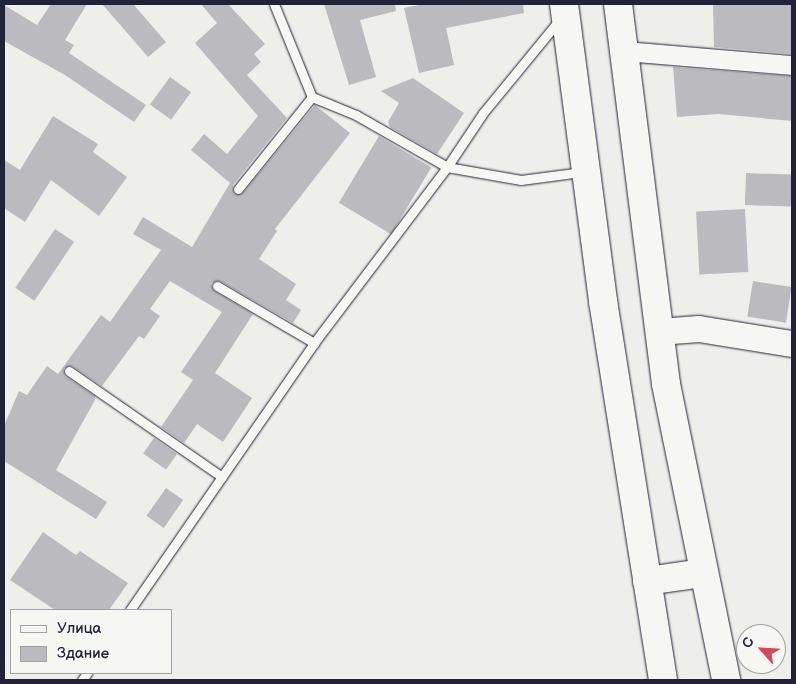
<!DOCTYPE html>
<html>
<head>
<meta charset="utf-8">
<style>
	body { margin:0 }
	#map { position:relative; width:796px; height:684px; overflow:hidden; background:#eeeeeb; font-family:"Balsamiq Sans",sans-serif }
	div>[style] { position:absolute }
	.building>* { inset:0; background:#bbbbbf; transform-origin:0 0 }
	.roads { filter:drop-shadow(0 0 1px #22223b) drop-shadow(0 0 1px #22223b) }
	.lane>* { height:9px; margin:-4.5px; padding:0 4.5px; transform-origin:4.5px; border-radius:4.5px; background:#f6f6f2 }
	.street>* { height:19px; margin:-9.5px; padding:0 9.5px; transform-origin:9.5px; border-radius:9.5px; background:#f6f6f2 }
	.secondary>* { height:26px; margin:-13px; padding:0 13px; transform-origin:13px; border-radius:13px; background:#f6f6f2 }
	.primary>* { height:28px; margin:-14px; padding:0 14px; transform-origin:14px; border-radius:14px; background:#f6f6f2 }
	span { translate:-50% -50%; white-space:nowrap; text-align:center; line-height:1.15; -webkit-text-stroke:5px #f6f6f2; paint-order:stroke }
	.frame { position:absolute; inset:0; border:5px solid #22223b; pointer-events:none }
	.legend { position:absolute; left:10px; top:609px; width:162px; height:65px; box-sizing:border-box; background:#f6f6f2; border:1px solid #a1a1a9; margin:0; padding:6px 9px; list-style:none; font-size:15px; color:#22223b }
	.legend li { display:flex; align-items:center; gap:10px; height:25px }
	.legend b { width:25px; border:1px solid #a1a1a9 }
	.north { position:absolute; left:736px; top:624px; width:50px; height:50px; box-sizing:border-box; background:#f6f6f2; border:1px solid #a1a1a9; border-radius:50%; rotate:296deg; font-size:14px; font-weight:700; line-height:20px; text-align:center; color:#22223b }
	.north::after { content:''; display:block; margin:auto; width:18px; height:22px; background:#d1495b; clip-path:polygon(50% 0,100% 100%,50% 72%,0 100%) }
</style>
</head>
<body>
<div id="map">
	<div class="building">
		<div style="clip-path:polygon(51px 4px,87px 4px,65px 40px,74px 45px,69px 53px,146px 105px,134px 122px,65px 75px,4px 41px,4px 5px,37px 25px)"></div>
		<div style="clip-path:polygon(102px 4px,133px 4px,166px 42px,148px 57px)"></div>
		<div style="clip-path:polygon(201px 4px,228px 4px,265px 44px,254px 54px,261px 62px,247px 75px,287px 118px,233px 185px,234px 194px,243px 193px,315px 105px,350px 133px,275px 229px,277px 231px,259px 259px,296px 284px,286px 300px,301px 310px,293px 323px,220px 281px,211px 283px,214px 291px,253px 314px,215px 373px,252px 398px,223px 442px,197px 424px,184px 443px,161px 427px,193px 380px,181px 372px,222px 312px,170px 281px,150px 309px,160px 316px,144px 339px,139px 336px,102px 386px,72px 366px,64px 368px,65px 376px,95px 396px,95px 400px,56px 470px,107px 502px,96px 519px,4px 461px,4px 426px,19px 391px,27px 395px,47px 366px,58px 374px,101px 315px,110px 322px,161px 250px,133px 234px,143px 217px,192px 247px,230px 183px,191px 150px,204px 134px,227px 154px,258px 116px,195px 43px,217px 23px)"></div>
		<div style="clip-path:polygon(324px 4px,395px 4px,396px 11px,360px 20px,376px 77px,349px 85px)"></div>
		<div style="clip-path:polygon(424px 4px,523px 4px,524px 13px,446px 28px,454px 65px,419px 73px,404px 8px)"></div>
		<div style="clip-path:polygon(713px 4px,792px 4px,792px 54px,714px 47px)"></div>
		<div style="clip-path:polygon(673px 67px,792px 76px,792px 121px,718px 114px,677px 117px)"></div>
		<div style="left:170px;top:77px;width:26px;height:34px;rotate:36deg"></div>
		<div style="clip-path:polygon(413px 78px,464px 113px,437px 154px,390px 127px,388px 122px,399px 103px,381px 91px)"></div>
		<div style="clip-path:polygon(53px 116px,98px 144px,93px 152px,127px 177px,99px 216px,51px 180px,25px 222px,4px 208px,4px 160px,20px 170px)"></div>
		<div style="left:379px;top:136px;width:61px;height:78px;rotate:31deg"></div>
		<div style="left:746px;top:173px;width:46px;height:32px;rotate:2deg"></div>
		<div style="left:745px;top:209px;width:63px;height:49px;rotate:87deg"></div>
		<div style="left:55px;top:229px;width:23px;height:71px;rotate:34deg"></div>
		<div style="left:753px;top:281px;width:39px;height:36px;rotate:9deg"></div>
		<div style="left:154px;top:438px;width:28px;height:19px;rotate:35deg"></div>
		<div style="left:166px;top:488px;width:21px;height:34px;rotate:35deg"></div>
		<div style="clip-path:polygon(43px 532px,76px 555px,80px 551px,128px 583px,109px 610px,55px 610px,10px 580px)"></div>
	</div>
	<div class="roads">
		<div class="lane">
			<div style="left:274px;top:4px;width:100px;rotate:67.8deg"></div>
			<div style="left:312px;top:97px;width:48px;rotate:22.2deg"></div>
			<div style="left:356px;top:115px;width:105px;rotate:29.7deg"></div>
			<div style="left:447px;top:167px;width:75px;rotate:10deg"></div>
			<div style="left:521px;top:180px;width:62px;rotate:-7.5deg"></div>
			<div style="left:238px;top:189px;width:118px;rotate:-51.2deg"></div>
			<div style="left:217px;top:286px;width:113px;rotate:30.4deg"></div>
			<div style="left:69px;top:371px;width:186px;rotate:34.7deg"></div>
			<div style="left:130px;top:610px;width:324px;rotate:-55.4deg"></div>
			<div style="left:314px;top:343px;width:221px;rotate:-52.9deg"></div>
			<div style="left:447px;top:167px;width:65px;rotate:-56.3deg"></div>
			<div style="left:483px;top:113px;width:123px;rotate:-50.6deg"></div>
			<div style="left:82px;top:680px;width:9px;rotate:-54deg"></div>
		</div>
		<div class="street">
			<div style="left:625px;top:51px;width:168px;rotate:4.8deg"></div>
		</div>
		<div class="secondary">
			<div style="left:659px;top:332px;width:40px;rotate:-4.3deg"></div>
			<div style="left:699px;top:329px;width:94px;rotate:9.2deg"></div>
		</div>
		<div class="primary">
			<div style="left:564px;top:4px;width:300px;rotate:82.5deg"></div>
			<div style="left:603px;top:301px;width:384px;rotate:81deg"></div>
			<div style="left:618px;top:4px;width:383px;rotate:82.8deg"></div>
			<div style="left:666px;top:384px;width:302px;rotate:78.5deg"></div>
			<div style="left:647px;top:581px;width:57px;rotate:-8.1deg"></div>
		</div>
	</div>
	<div class="frame"></div>
	<ul class="legend">
	<li><b style="height:6px;background:#f6f6f2"></b>Улица</li>
	<li><b style="height:14px;background:#bbbbbf"></b>Здание</li>
	</ul>
	<div class="north">С</div>
</div>
</body>
</html>
